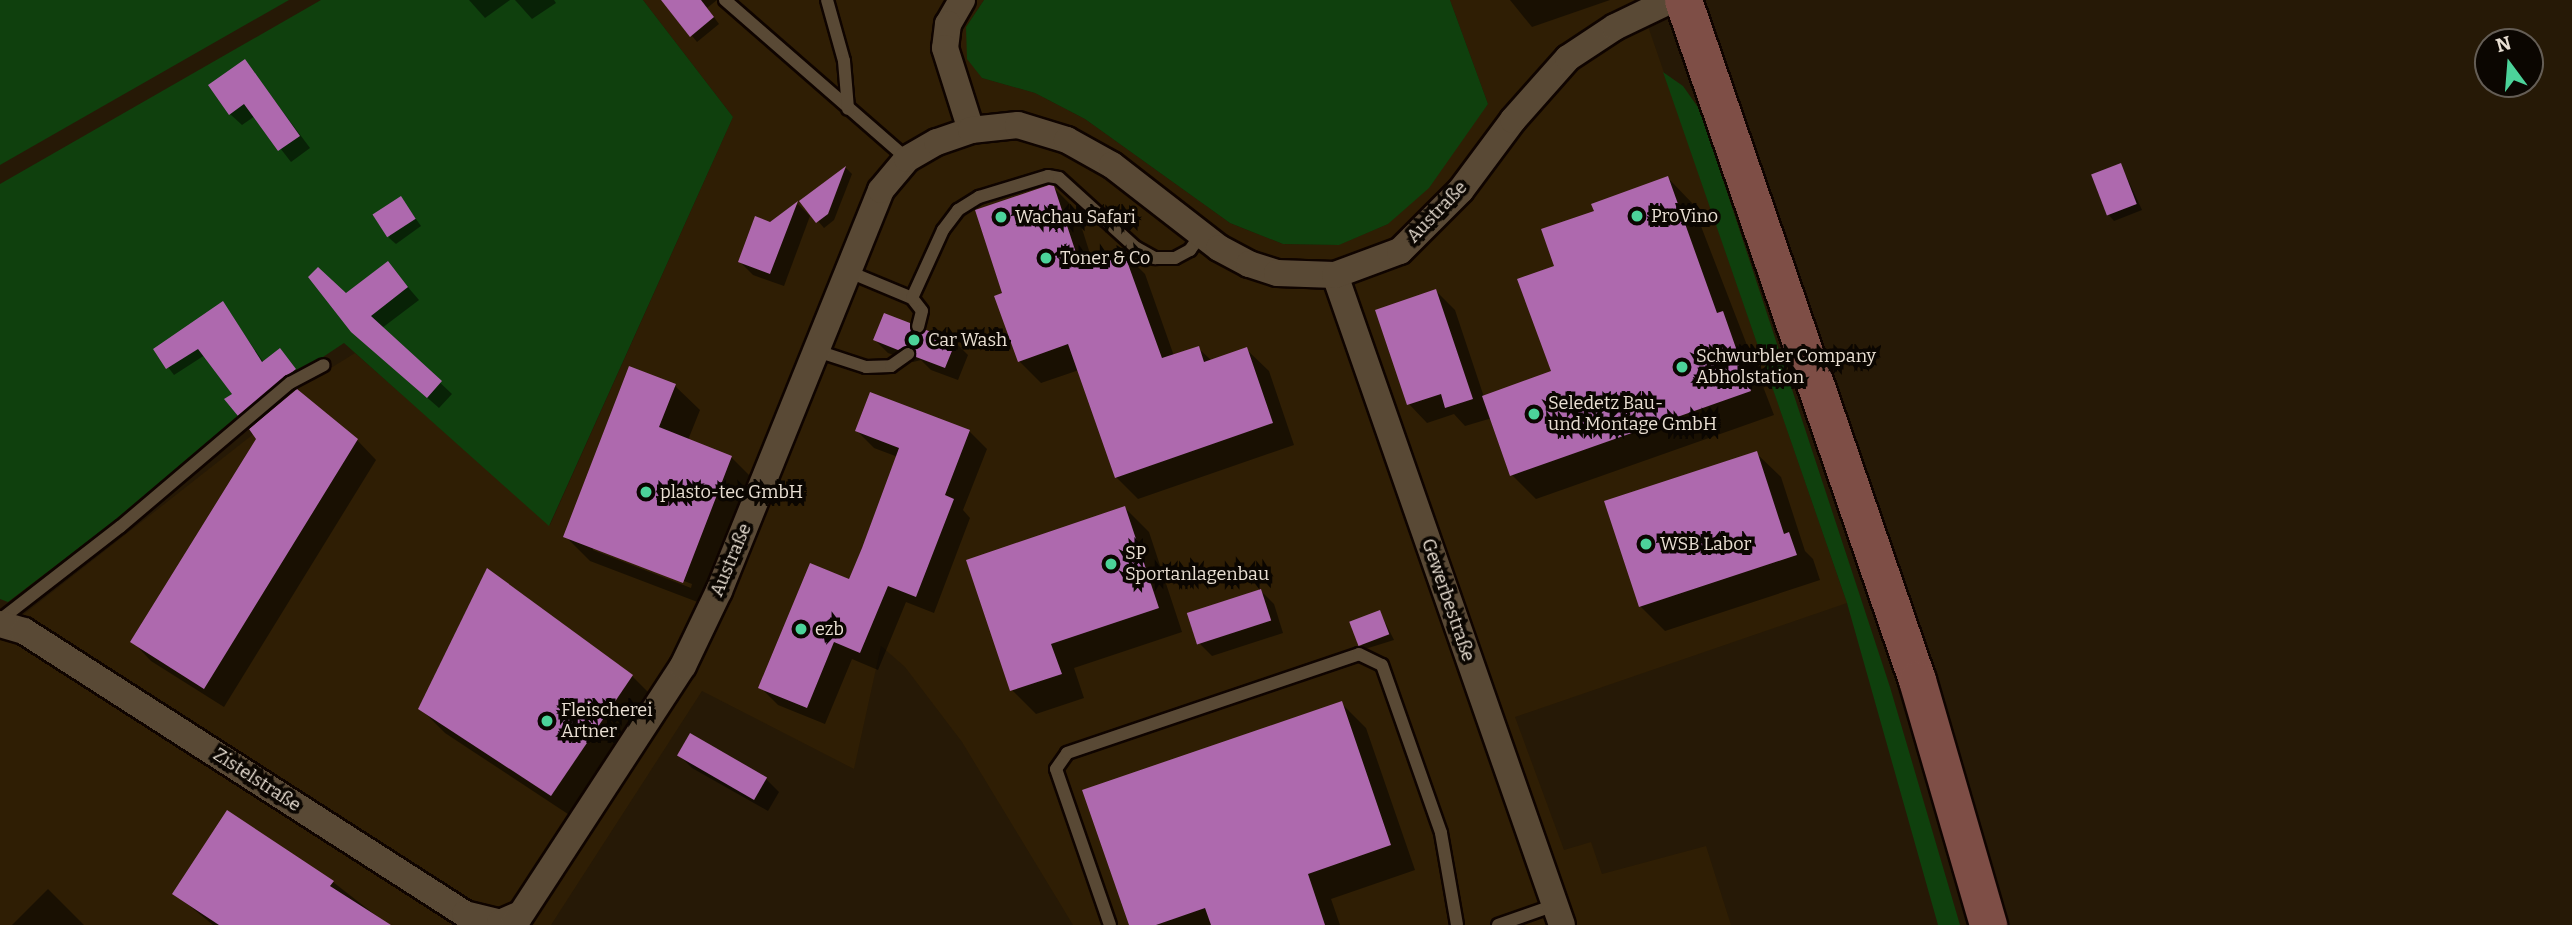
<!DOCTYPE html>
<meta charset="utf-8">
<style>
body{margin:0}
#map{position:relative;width:2572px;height:925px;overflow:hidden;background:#261906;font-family:Bitter,serif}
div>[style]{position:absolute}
.built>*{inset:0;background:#2f1e04}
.green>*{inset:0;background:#0f400d}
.shadow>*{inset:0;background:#0007}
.building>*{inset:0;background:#ae69ae;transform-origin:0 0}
.roads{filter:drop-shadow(2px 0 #0f0400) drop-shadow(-2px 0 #0f0400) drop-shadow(0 2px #0f0400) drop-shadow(0 -2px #0f0400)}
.lane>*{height:12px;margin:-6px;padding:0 6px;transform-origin:6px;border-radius:6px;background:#594935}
.street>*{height:26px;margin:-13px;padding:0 13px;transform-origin:13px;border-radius:13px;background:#594935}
.secondary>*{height:37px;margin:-18.5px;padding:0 18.5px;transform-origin:18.5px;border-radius:18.5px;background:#7e4e46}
.dots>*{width:19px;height:19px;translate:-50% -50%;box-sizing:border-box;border:4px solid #0b0601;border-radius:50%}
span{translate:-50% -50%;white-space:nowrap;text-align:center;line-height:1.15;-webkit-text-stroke:7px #0b0601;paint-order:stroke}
.street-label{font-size:18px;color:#e9dfd3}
.poi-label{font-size:18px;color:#e9dfd3}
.left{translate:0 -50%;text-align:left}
.north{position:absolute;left:2474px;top:28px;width:70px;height:70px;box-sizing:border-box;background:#0b0601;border:2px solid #645d55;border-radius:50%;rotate:344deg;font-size:19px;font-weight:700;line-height:28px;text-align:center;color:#e9dfd3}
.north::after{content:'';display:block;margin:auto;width:24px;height:32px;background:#4cd39a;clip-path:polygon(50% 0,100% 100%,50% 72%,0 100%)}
</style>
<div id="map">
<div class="built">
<i style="clip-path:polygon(643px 0,984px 0,966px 27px,982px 78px,1035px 93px,1085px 119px,1230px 223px,1283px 244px,1338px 245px,1388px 224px,1488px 104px,1450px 0,1639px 0,1847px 603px,1515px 717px,1564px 850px,1591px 842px,1602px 874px,1706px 846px,1731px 925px,1073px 925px,962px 742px,905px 667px,881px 646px,854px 769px,702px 691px,551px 925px,0 925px,0 633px,265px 425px,297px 389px,355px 353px,550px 525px,733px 117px)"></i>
</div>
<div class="green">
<i style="clip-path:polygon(0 0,289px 0,0 165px)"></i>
<i style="clip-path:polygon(321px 0,643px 0,733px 117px,549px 526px,344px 343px,251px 405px,116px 520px,8px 602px,0 599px,0 184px)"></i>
<i style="clip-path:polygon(984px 0,1450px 0,1488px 104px,1429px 188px,1388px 224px,1339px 245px,1283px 244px,1230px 223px,1085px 119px,1035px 93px,982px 78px,967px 59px,966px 27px)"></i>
<i style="clip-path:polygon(1663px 72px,1683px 86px,1700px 110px,1890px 687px,1960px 925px,1938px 925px,1847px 603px)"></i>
</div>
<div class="shadow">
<i style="clip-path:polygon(469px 0,510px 0,485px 18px)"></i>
<i style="clip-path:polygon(515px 0,554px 0,556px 3px,532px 19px)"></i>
<i style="clip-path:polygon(663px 0,717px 0,707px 8px,719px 24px,697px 42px)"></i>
<i style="clip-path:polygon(1510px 0,1610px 0,1532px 27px)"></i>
<i style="clip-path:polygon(245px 61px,310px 148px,291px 162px,255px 116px,242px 125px,230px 114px)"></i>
<i style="clip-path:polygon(2121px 165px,2142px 210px,2114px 221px,2108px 214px)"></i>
<i style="clip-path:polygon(846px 168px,852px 174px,834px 220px,824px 228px,801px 201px)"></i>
<i style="clip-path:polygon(1668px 178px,1692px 203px,1774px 415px,1536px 499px,1512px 475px,1492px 418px,1465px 426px,1454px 414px,1427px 423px,1409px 404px,1377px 311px,1436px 291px,1455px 310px,1484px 397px,1553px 372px,1556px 267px,1596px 212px)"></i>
<i style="clip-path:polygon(1054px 188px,1076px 210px,1093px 263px,1123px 252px,1145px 274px,1174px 356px,1198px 348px,1212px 361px,1247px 350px,1269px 371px,1294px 445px,1138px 499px,1116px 477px,1079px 370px,1041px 383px,1019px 361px,1004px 294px)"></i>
<i style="clip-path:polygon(401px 198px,421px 226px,396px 244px,389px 238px)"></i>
<i style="clip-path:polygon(798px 204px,810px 216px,784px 286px,753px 275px,740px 262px,771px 223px)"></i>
<i style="clip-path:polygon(388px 264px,419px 300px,382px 328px,452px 394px,439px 408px,365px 343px,346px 296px)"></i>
<i style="clip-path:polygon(223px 304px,264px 363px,286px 357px,301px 376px,245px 421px,234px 394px,205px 355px,174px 375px,155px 350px)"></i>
<i style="clip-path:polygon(909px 325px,919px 335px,955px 342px,968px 355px,958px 380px,931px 370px,921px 360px,913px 362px,888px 353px,875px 340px)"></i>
<i style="clip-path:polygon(evenodd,675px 386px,700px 410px,688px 440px,731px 457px,756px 482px,708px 606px,590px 561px,565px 536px,675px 386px,593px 546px,692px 584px,691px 588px,593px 550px,593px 546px)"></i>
<i style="clip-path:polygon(857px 431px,969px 431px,987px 449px,963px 510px,970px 518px,934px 613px,906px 602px,878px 670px,852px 659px,825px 724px,778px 705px,760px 687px,850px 582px,898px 457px,874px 448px)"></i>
<i style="clip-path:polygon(357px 440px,376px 460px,224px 707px,151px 661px,132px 641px)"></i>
<i style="clip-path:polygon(1756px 453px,1781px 477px,1805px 551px,1813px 559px,1820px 580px,1665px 631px,1640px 606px)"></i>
<i style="clip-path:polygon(1125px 508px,1149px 532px,1182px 632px,1074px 668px,1084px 698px,1036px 714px,1012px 690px)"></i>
<i style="clip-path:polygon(487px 571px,632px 676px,657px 701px,577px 820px,445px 733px,420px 708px)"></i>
<i style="clip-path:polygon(1261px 591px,1274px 604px,1283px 633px,1212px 656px,1199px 643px,1190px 614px)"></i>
<i style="clip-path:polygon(1380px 612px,1394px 640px,1365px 649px,1359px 643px)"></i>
<i style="clip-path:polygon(1341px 703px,1366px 728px,1415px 870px,1331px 899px,1340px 925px,1131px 925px)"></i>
<i style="clip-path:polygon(691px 735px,766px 779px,779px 792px,768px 811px,692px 768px,679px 755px)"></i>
<i style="clip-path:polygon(333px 882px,388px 925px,213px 925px,174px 893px)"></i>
<i style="clip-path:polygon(48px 889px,84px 925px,12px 925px)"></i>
</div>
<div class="building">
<i style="clip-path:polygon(661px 0,701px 0,714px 17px,690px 37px)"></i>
<i style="clip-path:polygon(245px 59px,300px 136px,278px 151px,244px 104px,229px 115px,208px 85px)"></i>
<i style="left:2121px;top:163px;width:44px;height:32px;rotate:69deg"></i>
<i style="clip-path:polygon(846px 166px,828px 214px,816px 223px,799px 201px)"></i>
<i style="clip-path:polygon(1668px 176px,1717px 313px,1723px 311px,1751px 391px,1510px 476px,1482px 396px,1551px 371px,1517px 279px,1554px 266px,1541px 229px,1594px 211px,1591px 204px)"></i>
<i style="clip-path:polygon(1049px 185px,1054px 186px,1080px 265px,1123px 250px,1162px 358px,1199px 346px,1204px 362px,1247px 347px,1273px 423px,1115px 478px,1068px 344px,1018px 362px,994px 296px,1002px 293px,975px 210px)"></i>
<i style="left:401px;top:196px;width:27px;height:34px;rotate:57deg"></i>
<i style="clip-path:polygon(798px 201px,770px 274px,738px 262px,755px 216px,770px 222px)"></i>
<i style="clip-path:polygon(388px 261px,408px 287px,371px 316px,442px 381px,427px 398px,351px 332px,308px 277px,318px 267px,346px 293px)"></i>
<i style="clip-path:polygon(1436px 289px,1473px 399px,1445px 408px,1441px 394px,1407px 405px,1375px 310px)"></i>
<i style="clip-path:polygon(223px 301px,262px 362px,280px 348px,296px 369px,238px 416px,224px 399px,232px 394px,198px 349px,166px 369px,153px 349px)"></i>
<i style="clip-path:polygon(884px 313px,910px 323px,915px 335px,926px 330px,956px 341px,945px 368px,916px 357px,911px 346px,898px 350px,873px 340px)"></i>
<i style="clip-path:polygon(629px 366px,676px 384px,659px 427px,732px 456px,683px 583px,563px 537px)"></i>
<i style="clip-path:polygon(297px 389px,358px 439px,204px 689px,130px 642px,256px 439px,249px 429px)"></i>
<i style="clip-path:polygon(870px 392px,970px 430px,945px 495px,954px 499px,916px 597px,888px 586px,860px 653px,834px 642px,807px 708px,758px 688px,810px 563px,849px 579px,862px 548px,899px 448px,855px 431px)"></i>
<i style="clip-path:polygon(1757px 451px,1784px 534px,1789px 532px,1797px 555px,1639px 607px,1604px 501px)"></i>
<i style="clip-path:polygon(1125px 506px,1159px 608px,1051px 644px,1062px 674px,1010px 691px,966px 560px)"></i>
<i style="clip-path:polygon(487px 568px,633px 675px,551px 796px,418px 709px)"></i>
<i style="left:1261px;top:589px;width:33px;height:78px;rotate:72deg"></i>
<i style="left:1380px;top:610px;width:26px;height:33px;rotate:69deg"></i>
<i style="clip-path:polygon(1342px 701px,1391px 845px,1308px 874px,1325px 925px,1211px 925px,1205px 908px,1156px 925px,1129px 925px,1082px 790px)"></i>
<i style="left:690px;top:733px;width:89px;height:26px;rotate:30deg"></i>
<i style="clip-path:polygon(227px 810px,334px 881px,330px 886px,391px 925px,219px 925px,172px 894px)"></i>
</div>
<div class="roads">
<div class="lane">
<i style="left:725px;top:0;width:242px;rotate:41.1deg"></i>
<i style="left:827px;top:0;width:63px;rotate:74.4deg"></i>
<i style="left:844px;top:61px;width:48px;rotate:85.2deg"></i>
<i style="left:847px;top:271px;width:70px;rotate:22.6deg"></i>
<i style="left:912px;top:298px;width:16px;rotate:52deg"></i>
<i style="left:922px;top:311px;width:16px;rotate:104deg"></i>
<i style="left:912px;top:298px;width:75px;rotate:-65.5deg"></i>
<i style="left:943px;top:230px;width:25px;rotate:-53deg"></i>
<i style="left:958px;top:210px;width:25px;rotate:-32deg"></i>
<i style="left:979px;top:197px;width:72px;rotate:-16.9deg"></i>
<i style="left:1048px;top:176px;width:11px;rotate:10deg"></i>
<i style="left:1059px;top:178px;width:103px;rotate:42.2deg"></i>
<i style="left:1135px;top:247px;width:23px;rotate:29deg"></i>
<i style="left:1155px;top:258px;width:20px"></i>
<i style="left:1175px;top:258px;width:17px;rotate:-28deg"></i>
<i style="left:1190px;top:250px;width:19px;rotate:-55deg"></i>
<i style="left:814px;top:350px;width:55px;rotate:18.1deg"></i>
<i style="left:866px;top:367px;width:25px;rotate:-2deg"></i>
<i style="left:891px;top:366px;width:21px;rotate:-35deg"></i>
<i style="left:0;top:620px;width:152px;rotate:-37.8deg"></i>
<i style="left:120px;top:527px;width:223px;rotate:-40.3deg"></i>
<i style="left:290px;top:383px;width:38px;rotate:-28deg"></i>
<i style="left:1110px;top:925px;width:165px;rotate:-109.1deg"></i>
<i style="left:1056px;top:769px;width:19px;rotate:-55deg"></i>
<i style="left:1067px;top:753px;width:308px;rotate:-18.7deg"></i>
<i style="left:1359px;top:654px;width:25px;rotate:26deg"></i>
<i style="left:1382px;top:665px;width:178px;rotate:70.6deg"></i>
<i style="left:1441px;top:833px;width:93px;rotate:80.1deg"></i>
<i style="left:1498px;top:925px;width:60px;rotate:-19.3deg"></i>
</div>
<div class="street">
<i style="left:962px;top:0;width:28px;rotate:120deg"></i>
<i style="left:948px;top:24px;width:24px;rotate:97deg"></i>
<i style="left:945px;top:48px;width:86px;rotate:72.4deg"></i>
<i style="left:1335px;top:275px;width:688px;rotate:70.75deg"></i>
<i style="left:0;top:624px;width:25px;rotate:16deg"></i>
<i style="left:24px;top:631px;width:524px;rotate:32.69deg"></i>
<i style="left:465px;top:914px;width:36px;rotate:14deg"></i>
<i style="left:500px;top:923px;width:17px;rotate:-24deg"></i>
<i style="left:514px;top:925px;width:309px;rotate:-56.9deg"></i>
<i style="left:683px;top:666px;width:83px;rotate:-64.4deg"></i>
<i style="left:719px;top:591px;width:432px;rotate:-68deg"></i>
<i style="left:881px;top:190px;width:40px;rotate:-50deg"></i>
<i style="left:907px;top:159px;width:34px;rotate:-30deg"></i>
<i style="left:937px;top:142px;width:36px;rotate:-19deg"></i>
<i style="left:971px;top:130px;width:47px;rotate:-6.1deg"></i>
<i style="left:1018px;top:125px;width:51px;rotate:17deg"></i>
<i style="left:1067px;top:140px;width:51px;rotate:29.1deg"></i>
<i style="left:1112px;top:165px;width:135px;rotate:37.8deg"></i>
<i style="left:1219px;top:248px;width:34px;rotate:28deg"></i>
<i style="left:1249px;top:264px;width:29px;rotate:18deg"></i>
<i style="left:1277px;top:273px;width:58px;rotate:2deg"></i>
<i style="left:1335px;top:275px;width:69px;rotate:-20.3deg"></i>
<i style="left:1400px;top:251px;width:86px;rotate:-45deg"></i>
<i style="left:1461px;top:190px;width:87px;rotate:-53.4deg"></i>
<i style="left:1513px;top:120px;width:83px;rotate:-48.4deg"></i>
<i style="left:1568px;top:58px;width:56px;rotate:-33.4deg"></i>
<i style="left:1615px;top:27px;width:62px;rotate:-25.7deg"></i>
</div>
<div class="secondary">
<i style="left:1683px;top:0;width:719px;rotate:71.01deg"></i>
<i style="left:1917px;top:680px;width:255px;rotate:73.8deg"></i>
</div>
</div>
<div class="dots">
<i style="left:1637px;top:216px;background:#4cd39a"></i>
<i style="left:1001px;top:217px;background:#4cd39a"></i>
<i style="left:1046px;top:258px;background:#4cd39a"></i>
<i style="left:914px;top:340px;background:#4cd39a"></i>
<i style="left:1682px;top:367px;background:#4cd39a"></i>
<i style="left:1534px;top:414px;background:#4cd39a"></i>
<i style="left:646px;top:492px;background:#4cd39a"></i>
<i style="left:1646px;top:544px;background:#4cd39a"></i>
<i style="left:1111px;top:564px;background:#4cd39a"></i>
<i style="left:801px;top:629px;background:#4cd39a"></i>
<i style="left:547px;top:721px;background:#4cd39a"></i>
</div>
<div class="street-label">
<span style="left:1437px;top:212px;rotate:-46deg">Austraße</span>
<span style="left:731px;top:560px;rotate:-67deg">Austraße</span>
<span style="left:1448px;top:600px;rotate:71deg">Gewerbestraße</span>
<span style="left:257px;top:780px;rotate:33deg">Zistelstraße</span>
</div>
<div class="poi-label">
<span class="left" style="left:1651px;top:216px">ProVino</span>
<span class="left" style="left:1015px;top:217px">Wachau Safari</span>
<span class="left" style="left:1060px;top:258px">Toner &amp; Co</span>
<span class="left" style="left:928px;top:340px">Car Wash</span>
<span class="left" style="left:1696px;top:367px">Schwurbler Company<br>Abholstation</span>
<span class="left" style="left:1548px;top:414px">Seledetz Bau-<br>und Montage GmbH</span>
<span class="left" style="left:660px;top:492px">plasto-tec GmbH</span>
<span class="left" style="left:1660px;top:544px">WSB Labor</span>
<span class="left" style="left:1125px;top:564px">SP<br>Sportanlagenbau</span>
<span class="left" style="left:815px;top:629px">ezb</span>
<span class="left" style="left:561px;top:721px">Fleischerei<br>Artner</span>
</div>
<div class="north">N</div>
</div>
